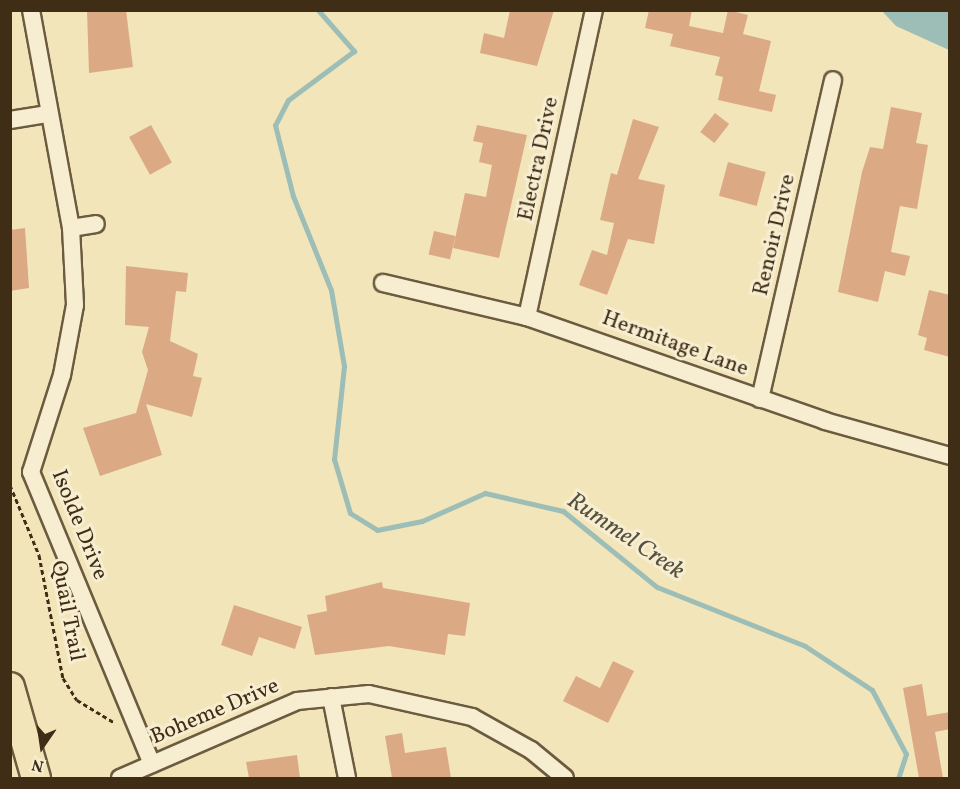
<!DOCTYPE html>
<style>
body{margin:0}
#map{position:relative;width:960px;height:789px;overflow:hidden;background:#f2e5b9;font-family:Vollkorn,serif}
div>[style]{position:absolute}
.water>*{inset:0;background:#9dbdb7}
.stream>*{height:5px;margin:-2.5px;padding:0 2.5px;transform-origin:2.5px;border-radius:2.5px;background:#9dbdb7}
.building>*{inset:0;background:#dca985;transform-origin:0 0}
.path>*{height:3px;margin-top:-1.5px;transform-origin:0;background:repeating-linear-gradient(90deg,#3f2d16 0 4.5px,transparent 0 7.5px)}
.roads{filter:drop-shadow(2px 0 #6c5b3f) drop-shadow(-2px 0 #6c5b3f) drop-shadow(0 2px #6c5b3f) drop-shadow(0 -2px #6c5b3f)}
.street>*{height:16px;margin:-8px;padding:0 8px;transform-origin:8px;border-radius:8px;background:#f7eed2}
.highway>*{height:28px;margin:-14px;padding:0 14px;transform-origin:14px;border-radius:14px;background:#f2e5b9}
span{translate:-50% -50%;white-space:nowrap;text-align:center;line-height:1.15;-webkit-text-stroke:6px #f7eed2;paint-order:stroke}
.street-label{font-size:22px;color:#3f2d16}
.water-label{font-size:24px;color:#56513e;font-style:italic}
.frame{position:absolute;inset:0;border:12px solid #3f2d16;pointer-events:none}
.north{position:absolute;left:12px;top:717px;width:60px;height:60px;-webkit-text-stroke:4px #f7eed2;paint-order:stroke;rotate:193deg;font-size:16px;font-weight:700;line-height:24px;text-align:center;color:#3f2d16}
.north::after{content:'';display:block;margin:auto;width:21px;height:27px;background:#3f2d16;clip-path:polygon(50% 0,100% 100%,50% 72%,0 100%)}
</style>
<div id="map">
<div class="water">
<i style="clip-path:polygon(882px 11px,949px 11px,949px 50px,896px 26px)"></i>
</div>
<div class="stream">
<i style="left:318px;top:10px;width:55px;rotate:48.7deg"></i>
<i style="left:354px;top:51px;width:82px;rotate:143.4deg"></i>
<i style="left:288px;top:100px;width:28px;rotate:117deg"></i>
<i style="left:275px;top:125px;width:73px;rotate:75.8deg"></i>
<i style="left:293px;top:196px;width:101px;rotate:68deg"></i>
<i style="left:331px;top:290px;width:77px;rotate:80.3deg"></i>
<i style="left:344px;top:366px;width:94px;rotate:96.1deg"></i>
<i style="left:334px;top:459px;width:56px;rotate:73.5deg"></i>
<i style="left:350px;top:513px;width:32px;rotate:32deg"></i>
<i style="left:377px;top:530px;width:46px;rotate:-11.3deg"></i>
<i style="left:422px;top:521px;width:69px;rotate:-24deg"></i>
<i style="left:485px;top:493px;width:80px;rotate:13deg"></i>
<i style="left:563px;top:511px;width:121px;rotate:39deg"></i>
<i style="left:657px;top:587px;width:159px;rotate:21.7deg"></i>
<i style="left:805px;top:646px;width:80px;rotate:33.3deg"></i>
<i style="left:872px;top:690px;width:72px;rotate:62deg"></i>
<i style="left:906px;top:754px;width:25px;rotate:108deg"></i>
</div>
<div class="building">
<i style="clip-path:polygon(87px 10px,126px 10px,133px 67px,89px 73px)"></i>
<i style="clip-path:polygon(510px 10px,554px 10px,537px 66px,480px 53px,484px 33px,504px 38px)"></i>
<i style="clip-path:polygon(649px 10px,692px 10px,689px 26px,723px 33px,728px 10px,748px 15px,743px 34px,771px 41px,759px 91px,776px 95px,772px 112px,718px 100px,723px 77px,715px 75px,720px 57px,670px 46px,673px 34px,645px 28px)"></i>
<i style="clip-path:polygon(891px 107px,922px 113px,916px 143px,928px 145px,917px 209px,900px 206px,891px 252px,910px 256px,905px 276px,885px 271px,878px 302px,838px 292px,862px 172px,870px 147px,883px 149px)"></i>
<i style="left:715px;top:113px;width:18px;height:24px;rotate:38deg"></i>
<i style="clip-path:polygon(633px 119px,659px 127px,638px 179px,665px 185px,654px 244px,628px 239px,607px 295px,579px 285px,592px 250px,607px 255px,614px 223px,600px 220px,611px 173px,617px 175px)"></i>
<i style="left:151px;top:125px;width:43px;height:25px;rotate:61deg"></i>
<i style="clip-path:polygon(477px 125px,527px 135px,499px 258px,453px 248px,465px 193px,486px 197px,492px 165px,479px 162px,483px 143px,473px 141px)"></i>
<i style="left:728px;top:162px;width:39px;height:35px;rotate:15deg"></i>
<i style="clip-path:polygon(25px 228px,29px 288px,10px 291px,10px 230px)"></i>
<i style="left:434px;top:231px;width:22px;height:24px;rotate:13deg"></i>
<i style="clip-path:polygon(126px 266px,188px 273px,186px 292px,176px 291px,170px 341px,198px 354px,193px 376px,202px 378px,192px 417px,146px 404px,162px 455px,100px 476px,83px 428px,136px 413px,148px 370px,142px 352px,149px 327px,125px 325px)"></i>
<i style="clip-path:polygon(929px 290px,950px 295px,950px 357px,924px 350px,927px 338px,918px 335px)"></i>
<i style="clip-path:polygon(382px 582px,383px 588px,470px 603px,465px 636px,448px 634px,445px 655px,389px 646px,315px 655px,307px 615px,327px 611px,325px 596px)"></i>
<i style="clip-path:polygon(234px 605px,302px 627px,295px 649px,259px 637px,252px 656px,221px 645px)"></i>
<i style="clip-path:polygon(613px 661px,634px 671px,608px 723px,563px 701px,576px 676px,600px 688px)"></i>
<i style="clip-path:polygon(922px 684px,927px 716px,950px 712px,950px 729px,935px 732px,943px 778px,919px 778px,903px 688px)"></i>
<i style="clip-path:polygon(402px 733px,405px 753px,446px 747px,451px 778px,392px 778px,385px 736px)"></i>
<i style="clip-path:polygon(297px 755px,300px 778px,249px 778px,246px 762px)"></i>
</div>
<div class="path">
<i style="left:10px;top:485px;width:76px;rotate:67.5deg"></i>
<i style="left:39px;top:555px;width:125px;rotate:79deg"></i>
<i style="left:63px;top:678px;width:26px;rotate:58deg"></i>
<i style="left:77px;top:700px;width:44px;rotate:31.2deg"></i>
</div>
<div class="roads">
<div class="street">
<i style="left:31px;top:10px;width:222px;rotate:79.6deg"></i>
<i style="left:71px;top:228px;width:77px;rotate:87deg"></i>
<i style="left:75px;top:305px;width:71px;rotate:100.5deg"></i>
<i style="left:62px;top:375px;width:102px;rotate:107.7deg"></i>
<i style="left:31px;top:472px;width:316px;rotate:67.5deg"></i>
<i style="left:10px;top:120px;width:37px;rotate:-9deg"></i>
<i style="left:71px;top:228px;width:25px;rotate:-9deg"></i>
<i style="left:383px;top:283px;width:148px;rotate:13.3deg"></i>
<i style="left:527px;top:317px;width:316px;rotate:19.2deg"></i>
<i style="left:825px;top:421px;width:130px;rotate:15.6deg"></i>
<i style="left:527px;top:317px;width:314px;rotate:-77.7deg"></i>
<i style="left:760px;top:399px;width:327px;rotate:-77.1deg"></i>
<i style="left:331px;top:697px;width:83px;rotate:78.8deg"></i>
<i style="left:120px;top:778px;width:193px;rotate:-23.5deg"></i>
<i style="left:297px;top:701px;width:72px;rotate:-5.6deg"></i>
<i style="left:369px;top:694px;width:106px;rotate:12.6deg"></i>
<i style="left:472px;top:717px;width:68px;rotate:29.2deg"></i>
<i style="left:531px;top:750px;width:44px;rotate:39.5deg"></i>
</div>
<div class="highway">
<i style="left:10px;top:687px;width:95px;rotate:74.1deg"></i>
</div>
</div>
<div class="street-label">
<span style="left:539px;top:159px;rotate:-78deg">Electra Drive</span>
<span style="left:775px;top:235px;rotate:-77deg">Renoir Drive</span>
<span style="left:675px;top:344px;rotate:20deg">Hermitage Lane</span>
<span style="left:79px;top:525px;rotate:68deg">Isolde Drive</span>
<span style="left:67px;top:611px;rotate:79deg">Quail Trail</span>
<span style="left:215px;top:712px;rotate:-23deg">Boheme Drive</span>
</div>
<div class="water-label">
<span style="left:625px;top:537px;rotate:34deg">Rummel Creek</span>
</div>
<div class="frame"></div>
<div class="north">N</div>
</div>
